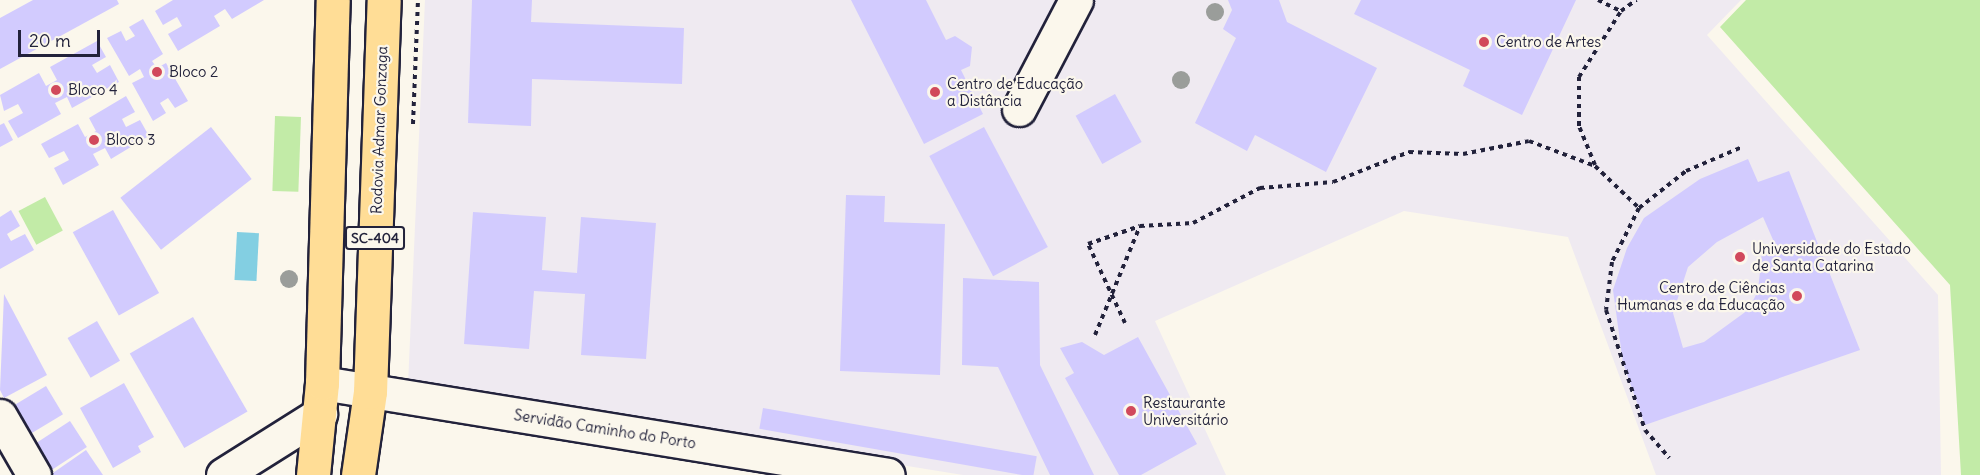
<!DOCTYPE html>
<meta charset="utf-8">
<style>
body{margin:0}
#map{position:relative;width:1980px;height:475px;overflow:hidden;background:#fbf7ec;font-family:Delius,sans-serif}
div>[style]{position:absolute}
.built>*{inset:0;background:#efeaf1}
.green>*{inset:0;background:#c2eba7;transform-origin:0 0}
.water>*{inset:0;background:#83cfe2;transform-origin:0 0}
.building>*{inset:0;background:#d2cbfe;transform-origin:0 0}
.path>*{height:4px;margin-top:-2px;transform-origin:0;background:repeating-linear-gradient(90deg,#22223b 0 4.5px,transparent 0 9px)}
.roads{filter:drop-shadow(2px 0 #22223b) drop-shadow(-2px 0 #22223b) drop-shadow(0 2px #22223b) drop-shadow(0 -2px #22223b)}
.minor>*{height:33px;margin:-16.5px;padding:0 16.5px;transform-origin:16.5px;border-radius:16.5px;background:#fbf7ec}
.major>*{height:33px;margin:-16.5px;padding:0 16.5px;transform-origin:16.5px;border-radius:16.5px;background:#ffdd96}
.trees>*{width:18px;height:18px;margin:-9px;border-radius:50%;background:#9a9d9a}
.dots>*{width:16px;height:16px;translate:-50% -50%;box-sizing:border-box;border:3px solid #fbf7ec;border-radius:50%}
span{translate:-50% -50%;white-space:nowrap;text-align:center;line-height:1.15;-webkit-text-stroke:4.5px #fbf7ec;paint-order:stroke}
.shield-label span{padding:2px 4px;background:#fbf7ec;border:2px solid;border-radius:4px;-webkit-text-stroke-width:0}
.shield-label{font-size:14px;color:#22223b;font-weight:700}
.poi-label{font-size:15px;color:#22223b}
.left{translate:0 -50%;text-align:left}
.right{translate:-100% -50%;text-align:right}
.street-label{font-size:15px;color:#22223b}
.scale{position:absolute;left:18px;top:30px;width:82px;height:27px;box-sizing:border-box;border:3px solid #22223b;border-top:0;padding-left:8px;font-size:18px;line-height:21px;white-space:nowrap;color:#22223b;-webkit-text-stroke:4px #fbf7ec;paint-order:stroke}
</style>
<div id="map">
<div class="built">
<i style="clip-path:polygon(425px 0,1741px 0,1707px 35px,1938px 295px,1941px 475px,1656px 475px,1568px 237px,1404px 211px,1155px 321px,1226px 475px,963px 475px,408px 385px)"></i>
</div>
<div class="green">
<i style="clip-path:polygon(1746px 0,1980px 0,1980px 475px,1961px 475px,1950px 285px,1720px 27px)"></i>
<i style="left:275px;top:116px;width:26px;height:75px;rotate:2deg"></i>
<i style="left:45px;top:197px;width:38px;height:30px;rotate:62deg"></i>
</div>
<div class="water">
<i style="left:237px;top:232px;width:22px;height:48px;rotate:3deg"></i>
</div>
<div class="building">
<i style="clip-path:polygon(33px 0,117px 0,119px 4px,0 69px,0 18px)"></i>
<i style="clip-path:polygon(173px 0,264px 0,232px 19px,225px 9px,214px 16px,220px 26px,178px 51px,168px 34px,182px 26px,177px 17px,163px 25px,155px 11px)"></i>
<i style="clip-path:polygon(472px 0,532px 0,531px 22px,684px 28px,682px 84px,532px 79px,531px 126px,468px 123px)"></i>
<i style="clip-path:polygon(851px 0,926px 0,946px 40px,955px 36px,972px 47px,970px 66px,961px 70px,983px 114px,924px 144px)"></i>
<i style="clip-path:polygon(1228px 0,1279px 0,1287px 22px,1377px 68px,1326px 172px,1255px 135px,1247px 151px,1195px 123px,1236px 38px,1223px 29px,1232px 10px)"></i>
<i style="clip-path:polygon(1361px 0,1576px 0,1522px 115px,1463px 86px,1470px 70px,1354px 14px)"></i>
<i style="clip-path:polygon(143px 19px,163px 54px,152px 61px,157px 68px,166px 63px,188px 101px,175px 108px,168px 98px,160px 103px,166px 113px,153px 121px,132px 83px,144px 77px,140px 69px,129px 76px,107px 38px,121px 31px,126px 41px,135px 36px,129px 27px)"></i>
<i style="clip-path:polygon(97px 41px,106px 57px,92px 65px,97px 73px,110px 65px,119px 82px,72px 108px,67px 97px,55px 103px,61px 114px,18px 138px,8px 121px,23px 113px,18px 104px,4px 111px,0 95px,39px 73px,46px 86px,57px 80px,50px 67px)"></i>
<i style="left:1115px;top:94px;width:55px;height:45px;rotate:61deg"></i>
<i style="clip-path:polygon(126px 96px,135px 112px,122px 119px,126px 127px,140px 120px,149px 136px,111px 159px,105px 148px,93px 154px,99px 165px,63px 185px,54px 168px,69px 160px,64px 151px,49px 158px,41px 144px,78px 124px,85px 137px,96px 131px,89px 118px)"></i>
<i style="clip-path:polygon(4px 123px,13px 140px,0 147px,0 125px)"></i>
<i style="left:211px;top:127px;width:66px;height:115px;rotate:52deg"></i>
<i style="left:984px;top:127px;width:136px;height:62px;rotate:62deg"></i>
<i style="clip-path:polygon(evenodd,1748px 159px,1758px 182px,1789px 171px,1860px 350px,1645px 425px,1623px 363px,1613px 290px,1627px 248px,1644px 218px,1700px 179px,1748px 159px,1763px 217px,1774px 242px,1762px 251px,1758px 291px,1748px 310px,1704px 342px,1683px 348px,1673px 313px,1688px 267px,1717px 242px,1763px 217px)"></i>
<i style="clip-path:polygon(846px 195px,885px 196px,884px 222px,945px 224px,940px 375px,840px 371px)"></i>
<i style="clip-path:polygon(11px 210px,20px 226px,7px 234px,11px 241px,25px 234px,34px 250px,0 269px,0 217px)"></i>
<i style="left:113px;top:210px;width:95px;height:46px;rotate:61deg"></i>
<i style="clip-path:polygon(473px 212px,546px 217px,542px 270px,577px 273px,581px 217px,656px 223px,646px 359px,581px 355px,585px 294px,534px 291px,529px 349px,464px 344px)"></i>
<i style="clip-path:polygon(963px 278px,1039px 282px,1040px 365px,1094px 475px,1050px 475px,998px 367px,962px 365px)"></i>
<i style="clip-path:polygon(4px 294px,47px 375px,4px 398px,0 390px)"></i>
<i style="left:193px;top:317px;width:109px;height:73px;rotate:60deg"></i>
<i style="left:97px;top:321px;width:46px;height:34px;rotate:60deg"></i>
<i style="clip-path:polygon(1138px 337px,1197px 444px,1141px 475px,1119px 475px,1065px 378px,1074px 373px,1060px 348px,1082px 342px,1104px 355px)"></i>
<i style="clip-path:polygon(124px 383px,154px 437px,138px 446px,141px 452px,113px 468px,80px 408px)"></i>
<i style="left:46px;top:386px;width:33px;height:43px;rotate:59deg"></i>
<i style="left:763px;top:408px;width:278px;height:21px;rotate:10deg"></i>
<i style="left:70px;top:421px;width:31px;height:48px;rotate:57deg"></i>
<i style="clip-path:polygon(86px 450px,103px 475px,50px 475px)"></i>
</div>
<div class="path">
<i style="left:1598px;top:0;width:25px;rotate:26deg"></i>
<i style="left:413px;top:124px;width:124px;rotate:-87.7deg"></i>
<i style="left:1595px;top:165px;width:42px;rotate:-112.3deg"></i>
<i style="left:1579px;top:126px;width:49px;rotate:-90deg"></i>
<i style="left:1579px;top:77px;width:78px;rotate:-57.5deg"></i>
<i style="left:1621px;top:11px;width:19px;rotate:-36deg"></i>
<i style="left:1639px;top:208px;width:60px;rotate:-38.2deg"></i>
<i style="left:1686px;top:171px;width:61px;rotate:-23.2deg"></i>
<i style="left:1125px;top:323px;width:87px;rotate:-115.1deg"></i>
<i style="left:1088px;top:244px;width:55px;rotate:-19.1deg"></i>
<i style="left:1140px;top:226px;width:53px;rotate:-3.2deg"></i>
<i style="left:1193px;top:223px;width:76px;rotate:-27.6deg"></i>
<i style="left:1260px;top:188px;width:73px;rotate:-4.7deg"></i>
<i style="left:1333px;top:182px;width:82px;rotate:-21.5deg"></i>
<i style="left:1409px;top:152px;width:54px;rotate:2.1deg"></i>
<i style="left:1463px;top:154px;width:67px;rotate:-11.1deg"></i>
<i style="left:1529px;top:141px;width:71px;rotate:20.7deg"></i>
<i style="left:1595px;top:166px;width:61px;rotate:43.7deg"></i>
<i style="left:1639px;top:208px;width:60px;rotate:116.6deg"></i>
<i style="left:1612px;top:262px;width:48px;rotate:97.1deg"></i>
<i style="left:1606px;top:310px;width:126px;rotate:72deg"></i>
<i style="left:1645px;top:430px;width:37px;rotate:49deg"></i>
<i style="left:1095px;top:335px;width:118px;rotate:-67.6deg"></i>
</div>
<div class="roads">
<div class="minor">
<i style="left:1019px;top:109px;width:123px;rotate:-62.4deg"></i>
<i style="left:322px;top:383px;width:573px;rotate:9.23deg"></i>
<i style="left:0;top:416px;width:68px;rotate:60deg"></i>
<i style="left:223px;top:475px;width:115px;rotate:-32.2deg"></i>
</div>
<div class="major">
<i style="left:313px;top:475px;width:92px;rotate:-84.4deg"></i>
<i style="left:322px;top:383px;width:383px;rotate:-88.4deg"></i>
<i style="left:358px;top:475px;width:84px;rotate:-81.8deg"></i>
<i style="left:370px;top:392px;width:392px;rotate:-88deg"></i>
</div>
</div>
<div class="trees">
<i style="left:1215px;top:12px"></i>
<i style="left:1181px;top:80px"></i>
<i style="left:289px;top:279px"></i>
</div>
<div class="dots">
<i style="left:1484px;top:42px;background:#d1495b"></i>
<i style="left:157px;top:72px;background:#d1495b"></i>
<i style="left:56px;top:90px;background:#d1495b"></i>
<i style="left:935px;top:92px;background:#d1495b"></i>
<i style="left:94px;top:140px;background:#d1495b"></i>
<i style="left:1740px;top:257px;background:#d1495b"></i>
<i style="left:1797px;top:296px;background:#d1495b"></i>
<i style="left:1131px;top:411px;background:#d1495b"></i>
</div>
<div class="shield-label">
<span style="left:375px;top:238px">SC-404</span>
</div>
<div class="poi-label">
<span class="left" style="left:1496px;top:42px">Centro de Artes</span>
<span class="left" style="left:169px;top:72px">Bloco 2</span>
<span class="left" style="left:947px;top:92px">Centro de Educação<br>a Distância</span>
<span class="left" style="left:68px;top:90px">Bloco 4</span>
<span class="left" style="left:106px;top:140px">Bloco 3</span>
<span class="left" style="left:1752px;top:257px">Universidade do Estado<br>de Santa Catarina</span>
<span class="right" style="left:1785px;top:296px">Centro de Ciências<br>Humanas e da Educação</span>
<span class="left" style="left:1143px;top:411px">Restaurante<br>Universitário</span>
</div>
<div class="street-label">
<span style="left:379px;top:130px;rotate:-88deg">Rodovia Admar Gonzaga</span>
<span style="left:605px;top:429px;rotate:9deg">Servidão Caminho do Porto</span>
</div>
<div class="scale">20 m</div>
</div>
